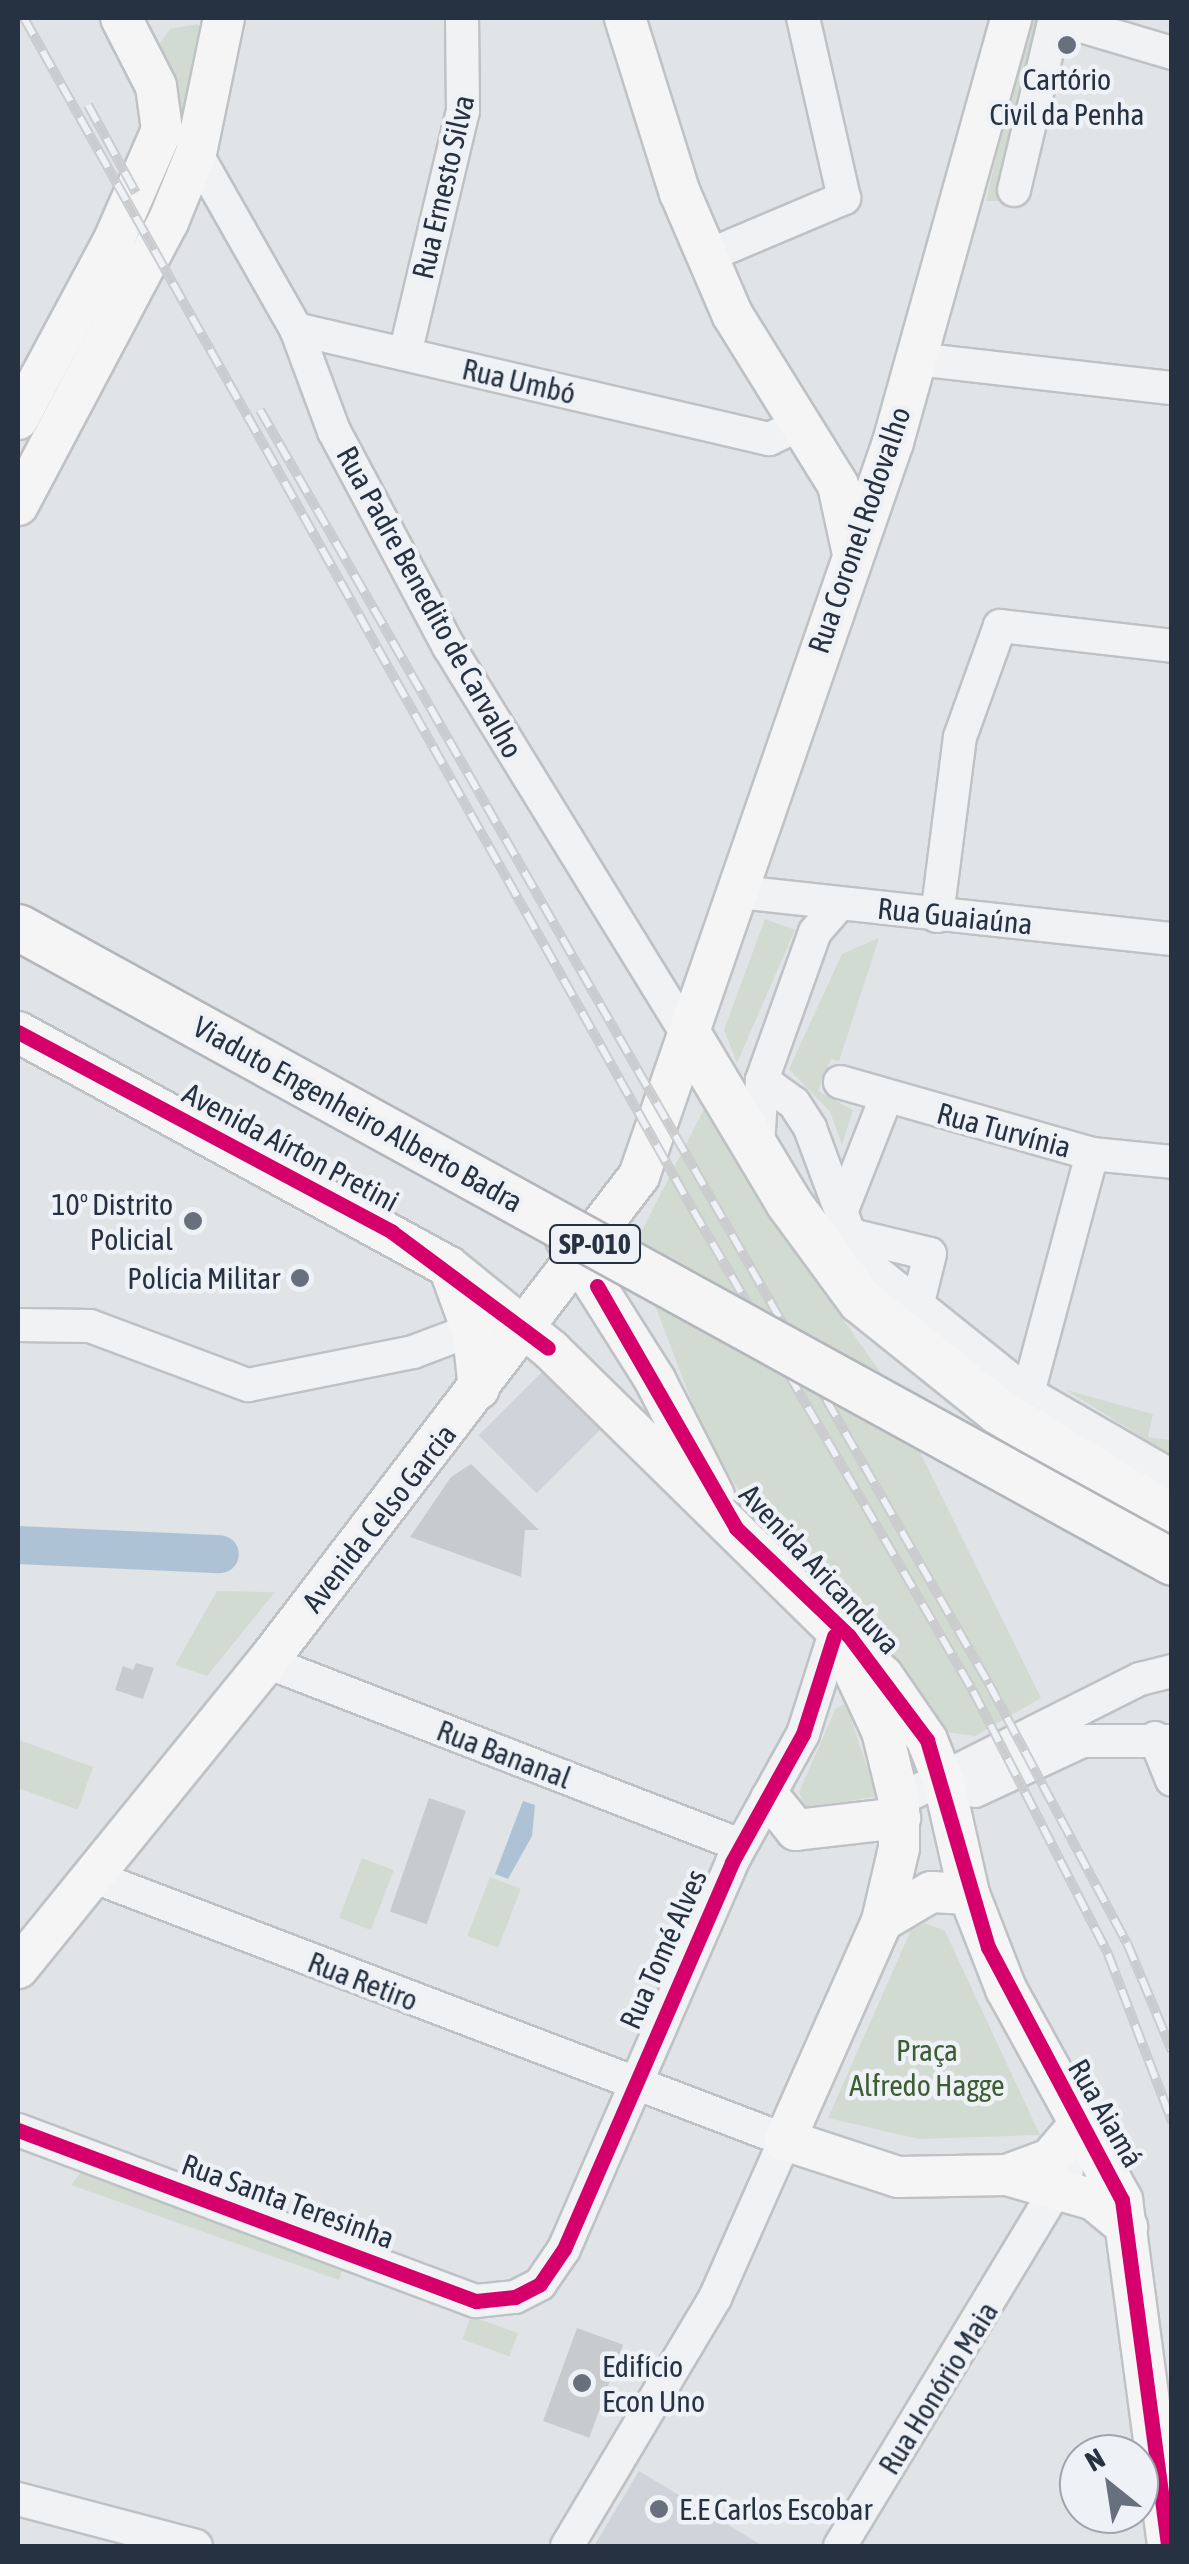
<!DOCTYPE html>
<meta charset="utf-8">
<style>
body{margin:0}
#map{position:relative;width:1189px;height:2564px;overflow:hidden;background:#e1e4e7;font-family:"Asap Condensed",sans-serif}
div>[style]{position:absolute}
.built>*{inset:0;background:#cfd4da;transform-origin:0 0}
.green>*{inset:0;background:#d2dbd1;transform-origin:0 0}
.water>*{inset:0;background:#adc2d4}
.river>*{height:38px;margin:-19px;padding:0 19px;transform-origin:19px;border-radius:19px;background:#adc2d4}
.building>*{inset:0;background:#c7cbce;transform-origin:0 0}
.roads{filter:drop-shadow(2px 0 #bfc2c5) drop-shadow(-2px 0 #bfc2c5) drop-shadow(0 2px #bfc2c5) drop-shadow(0 -2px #bfc2c5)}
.minor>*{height:32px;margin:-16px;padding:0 16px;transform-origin:16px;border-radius:16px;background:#f1f2f3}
.major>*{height:40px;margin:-20px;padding:0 20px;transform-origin:20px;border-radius:20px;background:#f5f5f6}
.highway>*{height:45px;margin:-22.5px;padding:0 22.5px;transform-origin:22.5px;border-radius:22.5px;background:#f5f5f6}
.rail>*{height:10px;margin-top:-5px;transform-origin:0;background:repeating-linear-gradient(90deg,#eef2f7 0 19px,#caccce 0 38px);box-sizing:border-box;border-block:2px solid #caccce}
.bridges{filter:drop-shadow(2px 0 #b3b7bc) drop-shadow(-2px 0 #b3b7bc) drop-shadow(0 2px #b3b7bc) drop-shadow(0 -2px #b3b7bc)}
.highway-bridge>*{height:45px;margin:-22.5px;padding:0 22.5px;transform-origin:22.5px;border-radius:22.5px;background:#f5f5f6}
.cycleway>*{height:15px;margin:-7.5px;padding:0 7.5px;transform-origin:7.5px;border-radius:7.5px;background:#d6006c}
.dots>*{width:28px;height:28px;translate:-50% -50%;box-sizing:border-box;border:5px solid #eef2f7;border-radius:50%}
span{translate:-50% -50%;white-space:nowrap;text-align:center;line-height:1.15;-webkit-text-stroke:9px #eef2f7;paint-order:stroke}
.shield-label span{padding:2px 8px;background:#eef2f7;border:2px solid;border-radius:8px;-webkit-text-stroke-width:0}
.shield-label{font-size:28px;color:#263242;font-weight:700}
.poi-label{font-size:30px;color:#263242}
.right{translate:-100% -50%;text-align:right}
.left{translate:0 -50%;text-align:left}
.street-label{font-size:30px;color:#263242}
.park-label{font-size:30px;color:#3d5e33}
.frame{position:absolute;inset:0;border:20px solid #263242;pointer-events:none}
.north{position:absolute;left:1059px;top:2434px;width:100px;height:100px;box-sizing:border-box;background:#eef2f7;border:2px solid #9ea5af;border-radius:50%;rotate:330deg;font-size:28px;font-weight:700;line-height:40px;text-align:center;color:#263242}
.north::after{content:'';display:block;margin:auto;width:35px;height:45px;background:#67707c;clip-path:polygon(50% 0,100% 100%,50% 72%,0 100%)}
</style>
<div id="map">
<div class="built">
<i style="left:543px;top:1371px;width:82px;height:91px;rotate:45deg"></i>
<i style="clip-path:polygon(639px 2471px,763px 2546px,594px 2546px)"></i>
</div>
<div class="green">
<i style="clip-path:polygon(1028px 18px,1043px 18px,1024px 78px,1007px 201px,986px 201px)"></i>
<i style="clip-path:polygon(197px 24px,207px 34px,178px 151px,160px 43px,170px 29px)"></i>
<i style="clip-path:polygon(765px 919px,795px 930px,737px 1063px,724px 1030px)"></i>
<i style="clip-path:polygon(879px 938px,839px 1061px,831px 1059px,818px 1091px,853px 1110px,842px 1145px,830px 1112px,789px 1069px,842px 954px)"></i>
<i style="clip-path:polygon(706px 1105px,770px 1217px,881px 1373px,1041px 1698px,975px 1736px,946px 1732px,749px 1507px,705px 1436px,633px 1248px)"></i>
<i style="clip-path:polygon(1066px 1390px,1153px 1414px,1148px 1437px,1171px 1440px,1171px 1455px)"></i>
<i style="clip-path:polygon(217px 1591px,275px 1592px,207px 1676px,175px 1665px)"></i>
<i style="clip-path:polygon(846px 1704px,877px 1796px,805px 1809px,799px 1792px,836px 1708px)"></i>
<i style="clip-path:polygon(19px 1740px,93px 1767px,78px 1810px,18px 1788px)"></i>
<i style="left:362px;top:1858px;width:34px;height:64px;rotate:21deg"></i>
<i style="left:490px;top:1877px;width:33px;height:63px;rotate:21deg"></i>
<i style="clip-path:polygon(925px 1923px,945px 1931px,1040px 2135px,919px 2139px,828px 2118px,911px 1930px)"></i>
<i style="clip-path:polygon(81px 2172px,342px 2270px,339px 2280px,71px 2185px)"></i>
<i style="left:471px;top:2316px;width:50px;height:25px;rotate:20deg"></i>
</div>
<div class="water">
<i style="clip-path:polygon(523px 1801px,535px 1805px,532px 1836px,508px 1879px,495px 1874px)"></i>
</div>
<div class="river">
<i style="left:18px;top:1545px;width:202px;rotate:2.6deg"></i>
</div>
<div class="building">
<i style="clip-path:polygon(471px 1464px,539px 1530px,525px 1530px,521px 1577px,410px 1537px,451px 1477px)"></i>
<i style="clip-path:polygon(136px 1663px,154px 1668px,143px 1699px,115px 1690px,123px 1666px,133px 1670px)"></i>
<i style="left:429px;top:1798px;width:39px;height:120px;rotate:19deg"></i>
<i style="left:577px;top:2328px;width:49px;height:99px;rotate:20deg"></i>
</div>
<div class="roads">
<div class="minor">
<i style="left:1054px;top:18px;width:123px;rotate:16.5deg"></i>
<i style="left:196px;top:153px;width:202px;rotate:60.4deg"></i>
<i style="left:296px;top:329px;width:109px;rotate:69.6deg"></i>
<i style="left:334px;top:431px;width:245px;rotate:62deg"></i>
<i style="left:449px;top:647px;width:459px;rotate:58.4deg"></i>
<i style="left:1014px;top:190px;width:177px;rotate:-76.6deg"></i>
<i style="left:707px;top:256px;width:149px;rotate:-22.9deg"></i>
<i style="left:844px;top:198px;width:185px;rotate:-102.8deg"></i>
<i style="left:296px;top:329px;width:486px;rotate:13.1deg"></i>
<i style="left:769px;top:439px;width:38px;rotate:-25deg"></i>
<i style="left:405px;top:354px;width:250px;rotate:-76.6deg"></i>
<i style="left:463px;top:111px;width:93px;rotate:-90.6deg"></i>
<i style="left:916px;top:359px;width:258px;rotate:6.5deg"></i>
<i style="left:739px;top:892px;width:436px;rotate:6.2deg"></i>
<i style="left:937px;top:916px;width:180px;rotate:-82.7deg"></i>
<i style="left:960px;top:737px;width:118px;rotate:-70.2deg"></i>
<i style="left:1000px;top:626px;width:173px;rotate:6.6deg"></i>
<i style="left:762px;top:1080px;width:39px;rotate:36deg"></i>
<i style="left:794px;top:1103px;width:30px;rotate:57deg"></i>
<i style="left:810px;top:1128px;width:138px;rotate:69.6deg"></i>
<i style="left:858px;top:1257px;width:218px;rotate:38.7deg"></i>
<i style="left:1028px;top:1393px;width:166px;rotate:30deg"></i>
<i style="left:840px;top:1082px;width:262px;rotate:15.9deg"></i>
<i style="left:1092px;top:1154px;width:80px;rotate:5.7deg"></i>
<i style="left:758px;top:1147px;width:67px;rotate:-86.6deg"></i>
<i style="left:762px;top:1080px;width:157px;rotate:-70.3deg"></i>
<i style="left:815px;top:932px;width:37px;rotate:-49deg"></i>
<i style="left:842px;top:1210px;width:120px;rotate:-68.6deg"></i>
<i style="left:847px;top:1234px;width:85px;rotate:13.5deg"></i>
<i style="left:930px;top:1254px;width:58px;rotate:104deg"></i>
<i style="left:18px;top:1325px;width:72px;rotate:0.8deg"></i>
<i style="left:90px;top:1326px;width:169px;rotate:20.5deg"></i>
<i style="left:248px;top:1385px;width:168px;rotate:-11.3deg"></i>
<i style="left:413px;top:1352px;width:88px;rotate:-20.7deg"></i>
<i style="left:1028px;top:1393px;width:247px;rotate:-75deg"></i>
<i style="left:267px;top:1662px;width:507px;rotate:21.15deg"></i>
<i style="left:1155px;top:1738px;width:45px;rotate:68deg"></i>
<i style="left:975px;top:1791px;width:118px;rotate:-25deg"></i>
<i style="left:1082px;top:1741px;width:90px"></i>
<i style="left:899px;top:1800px;width:270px;rotate:-26.7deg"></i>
<i style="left:1140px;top:1679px;width:33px;rotate:-14deg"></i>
<i style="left:92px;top:1876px;width:742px;rotate:20.85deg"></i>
<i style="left:785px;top:2140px;width:173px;rotate:113.9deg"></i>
<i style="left:715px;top:2298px;width:289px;rotate:120.8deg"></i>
<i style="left:18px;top:2130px;width:489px;rotate:20.5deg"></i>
<i style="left:476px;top:2301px;width:39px;rotate:-6deg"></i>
<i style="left:515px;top:2297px;width:28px;rotate:-27deg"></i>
<i style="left:540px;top:2284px;width:42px;rotate:-55.6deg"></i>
<i style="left:564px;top:2249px;width:422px;rotate:-66.5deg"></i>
<i style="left:732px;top:1862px;width:146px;rotate:-61deg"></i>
<i style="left:803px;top:1734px;width:103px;rotate:-72.4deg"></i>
<i style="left:18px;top:2499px;width:184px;rotate:14.8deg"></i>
<i style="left:840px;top:2546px;width:438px;rotate:-58.8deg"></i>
</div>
<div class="major">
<i style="left:625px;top:18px;width:183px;rotate:72.6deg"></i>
<i style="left:680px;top:193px;width:132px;rotate:66.7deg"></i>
<i style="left:732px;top:314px;width:201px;rotate:58.2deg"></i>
<i style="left:838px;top:485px;width:71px;rotate:77.7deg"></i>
<i style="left:18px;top:419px;width:201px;rotate:-61.8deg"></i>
<i style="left:113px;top:242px;width:122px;rotate:-66.4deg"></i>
<i style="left:162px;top:130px;width:44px;rotate:-97.8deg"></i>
<i style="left:156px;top:86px;width:76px;rotate:-117.2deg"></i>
<i style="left:18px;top:505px;width:320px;rotate:-62.1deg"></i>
<i style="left:168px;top:222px;width:74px;rotate:-67.9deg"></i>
<i style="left:196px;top:153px;width:138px;rotate:-78.3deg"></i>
<i style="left:18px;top:1032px;width:491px;rotate:28.6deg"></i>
<i style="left:449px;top:1267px;width:132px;rotate:39.1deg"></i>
<i style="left:551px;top:1350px;width:465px;rotate:44.5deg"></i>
<i style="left:883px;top:1676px;width:78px;rotate:55.5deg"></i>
<i style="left:927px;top:1740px;width:46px;rotate:68.4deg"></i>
<i style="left:944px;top:1783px;width:114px;rotate:77.3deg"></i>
<i style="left:969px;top:1894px;width:102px;rotate:68.7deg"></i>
<i style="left:1006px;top:1989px;width:241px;rotate:61.2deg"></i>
<i style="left:1122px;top:2200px;width:349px;rotate:82.4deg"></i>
<i style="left:566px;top:1239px;width:167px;rotate:57.7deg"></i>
<i style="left:655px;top:1380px;width:130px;rotate:63deg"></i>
<i style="left:449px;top:1267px;width:70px;rotate:70deg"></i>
<i style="left:473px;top:1333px;width:56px;rotate:83.9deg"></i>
<i style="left:849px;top:1660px;width:78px;rotate:65.1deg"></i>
<i style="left:882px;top:1731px;width:71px;rotate:76.2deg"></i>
<i style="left:899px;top:1800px;width:48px;rotate:90deg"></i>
<i style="left:899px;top:1848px;width:75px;rotate:103.1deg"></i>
<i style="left:882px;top:1921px;width:240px;rotate:113.9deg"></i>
<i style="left:785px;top:2140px;width:119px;rotate:18.1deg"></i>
<i style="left:898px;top:2177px;width:109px;rotate:-1.1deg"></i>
<i style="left:1007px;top:2175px;width:91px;rotate:16deg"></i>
<i style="left:1094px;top:2200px;width:43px;rotate:39.3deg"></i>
<i style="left:771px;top:1799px;width:40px;rotate:51deg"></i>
<i style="left:796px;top:1830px;width:105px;rotate:-6.6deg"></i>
<i style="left:882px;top:1921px;width:57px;rotate:-30.6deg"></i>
<i style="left:931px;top:1892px;width:38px;rotate:3deg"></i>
<i style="left:18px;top:1968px;width:395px;rotate:-50.9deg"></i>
<i style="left:267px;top:1662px;width:612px;rotate:-52.57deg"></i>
<i style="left:639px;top:1176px;width:777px;rotate:-70.91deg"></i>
<i style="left:893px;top:442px;width:440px;rotate:-74.4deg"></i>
<i style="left:1007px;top:2175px;width:46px;rotate:-20.4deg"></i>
<i style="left:1050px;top:2159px;width:46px;rotate:-49.4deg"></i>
</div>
<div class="highway">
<i style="left:690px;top:1038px;width:191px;rotate:59.1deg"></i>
<i style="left:788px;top:1202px;width:122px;rotate:53.7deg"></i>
<i style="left:860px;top:1300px;width:177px;rotate:38.8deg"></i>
<i style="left:998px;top:1411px;width:204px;rotate:31.6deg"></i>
</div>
</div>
<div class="rail">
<i style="left:24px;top:18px;width:1367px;rotate:60.7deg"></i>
<i style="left:693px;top:1210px;width:557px;rotate:59.8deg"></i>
<i style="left:973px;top:1691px;width:296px;rotate:62.8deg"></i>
<i style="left:1108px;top:1954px;width:180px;rotate:69.1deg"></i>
<i style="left:88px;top:105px;width:100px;rotate:61.4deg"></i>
<i style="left:260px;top:410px;width:1468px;rotate:60.22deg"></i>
<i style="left:989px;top:1684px;width:293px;rotate:62deg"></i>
<i style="left:1127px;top:1943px;width:117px;rotate:67.4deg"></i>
</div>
<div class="bridges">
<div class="highway-bridge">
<i style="left:18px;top:927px;width:1317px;rotate:28.82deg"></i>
</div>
</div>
<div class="cycleway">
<i style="left:18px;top:1032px;width:424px;rotate:28.1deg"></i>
<i style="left:392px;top:1232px;width:194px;rotate:36.6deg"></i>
<i style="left:597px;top:1286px;width:279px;rotate:60.1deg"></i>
<i style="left:736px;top:1528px;width:156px;rotate:43.7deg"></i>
<i style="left:849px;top:1636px;width:130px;rotate:53.1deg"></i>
<i style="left:927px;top:1740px;width:216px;rotate:73.6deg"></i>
<i style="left:988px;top:1947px;width:286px;rotate:62.1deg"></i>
<i style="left:1122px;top:2200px;width:349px;rotate:82.4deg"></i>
<i style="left:18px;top:2130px;width:489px;rotate:20.5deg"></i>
<i style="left:476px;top:2301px;width:39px;rotate:-6deg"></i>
<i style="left:515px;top:2297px;width:28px;rotate:-27deg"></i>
<i style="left:540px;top:2284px;width:42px;rotate:-55.6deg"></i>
<i style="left:564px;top:2249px;width:422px;rotate:-66.5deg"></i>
<i style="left:732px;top:1862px;width:146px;rotate:-61deg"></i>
<i style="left:803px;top:1734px;width:103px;rotate:-72.4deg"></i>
</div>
<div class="dots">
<i style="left:1067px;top:45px;background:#67707c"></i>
<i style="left:193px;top:1221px;background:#67707c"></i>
<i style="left:300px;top:1278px;background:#67707c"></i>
<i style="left:582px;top:2383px;background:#67707c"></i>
<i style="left:659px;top:2509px;background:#67707c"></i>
</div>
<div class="shield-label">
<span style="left:595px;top:1244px">SP-010</span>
</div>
<div class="poi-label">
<span style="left:1067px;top:96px">Cartório<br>Civil da Penha</span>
<span class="right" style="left:173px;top:1221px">10º Distrito<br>Policial</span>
<span class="right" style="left:280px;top:1278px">Polícia Militar</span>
<span class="left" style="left:602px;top:2383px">Edifício<br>Econ Uno</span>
<span class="left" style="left:679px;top:2509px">E.E Carlos Escobar</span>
</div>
<div class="street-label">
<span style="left:443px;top:187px;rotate:-77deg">Rua Ernesto Silva</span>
<span style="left:519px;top:381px;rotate:13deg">Rua Umbó</span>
<span style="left:859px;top:530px;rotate:-71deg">Rua Coronel Rodovalho</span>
<span style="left:430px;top:602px;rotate:61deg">Rua Padre Benedito de Carvalho</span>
<span style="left:955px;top:916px;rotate:6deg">Rua Guaiaúna</span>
<span style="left:358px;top:1114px;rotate:29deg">Viaduto Engenheiro Alberto Badra</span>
<span style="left:1004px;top:1130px;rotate:15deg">Rua Turvínia</span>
<span style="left:291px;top:1147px;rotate:28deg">Avenida Aírton Pretini</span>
<span style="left:379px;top:1518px;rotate:-52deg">Avenida Celso Garcia</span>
<span style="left:820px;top:1569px;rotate:47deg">Avenida Aricanduva</span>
<span style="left:504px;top:1754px;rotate:21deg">Rua Bananal</span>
<span style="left:663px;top:1949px;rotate:-66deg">Rua Tomé Alves</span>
<span style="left:363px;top:1981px;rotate:21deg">Rua Retiro</span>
<span style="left:1106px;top:2113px;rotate:60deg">Rua Aiamá</span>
<span style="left:288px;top:2201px;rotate:20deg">Rua Santa Teresinha</span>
<span style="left:938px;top:2388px;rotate:-58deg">Rua Honório Maia</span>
</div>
<div class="park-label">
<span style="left:927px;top:2067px">Praça<br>Alfredo Hagge</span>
</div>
<div class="frame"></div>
<div class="north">N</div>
</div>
